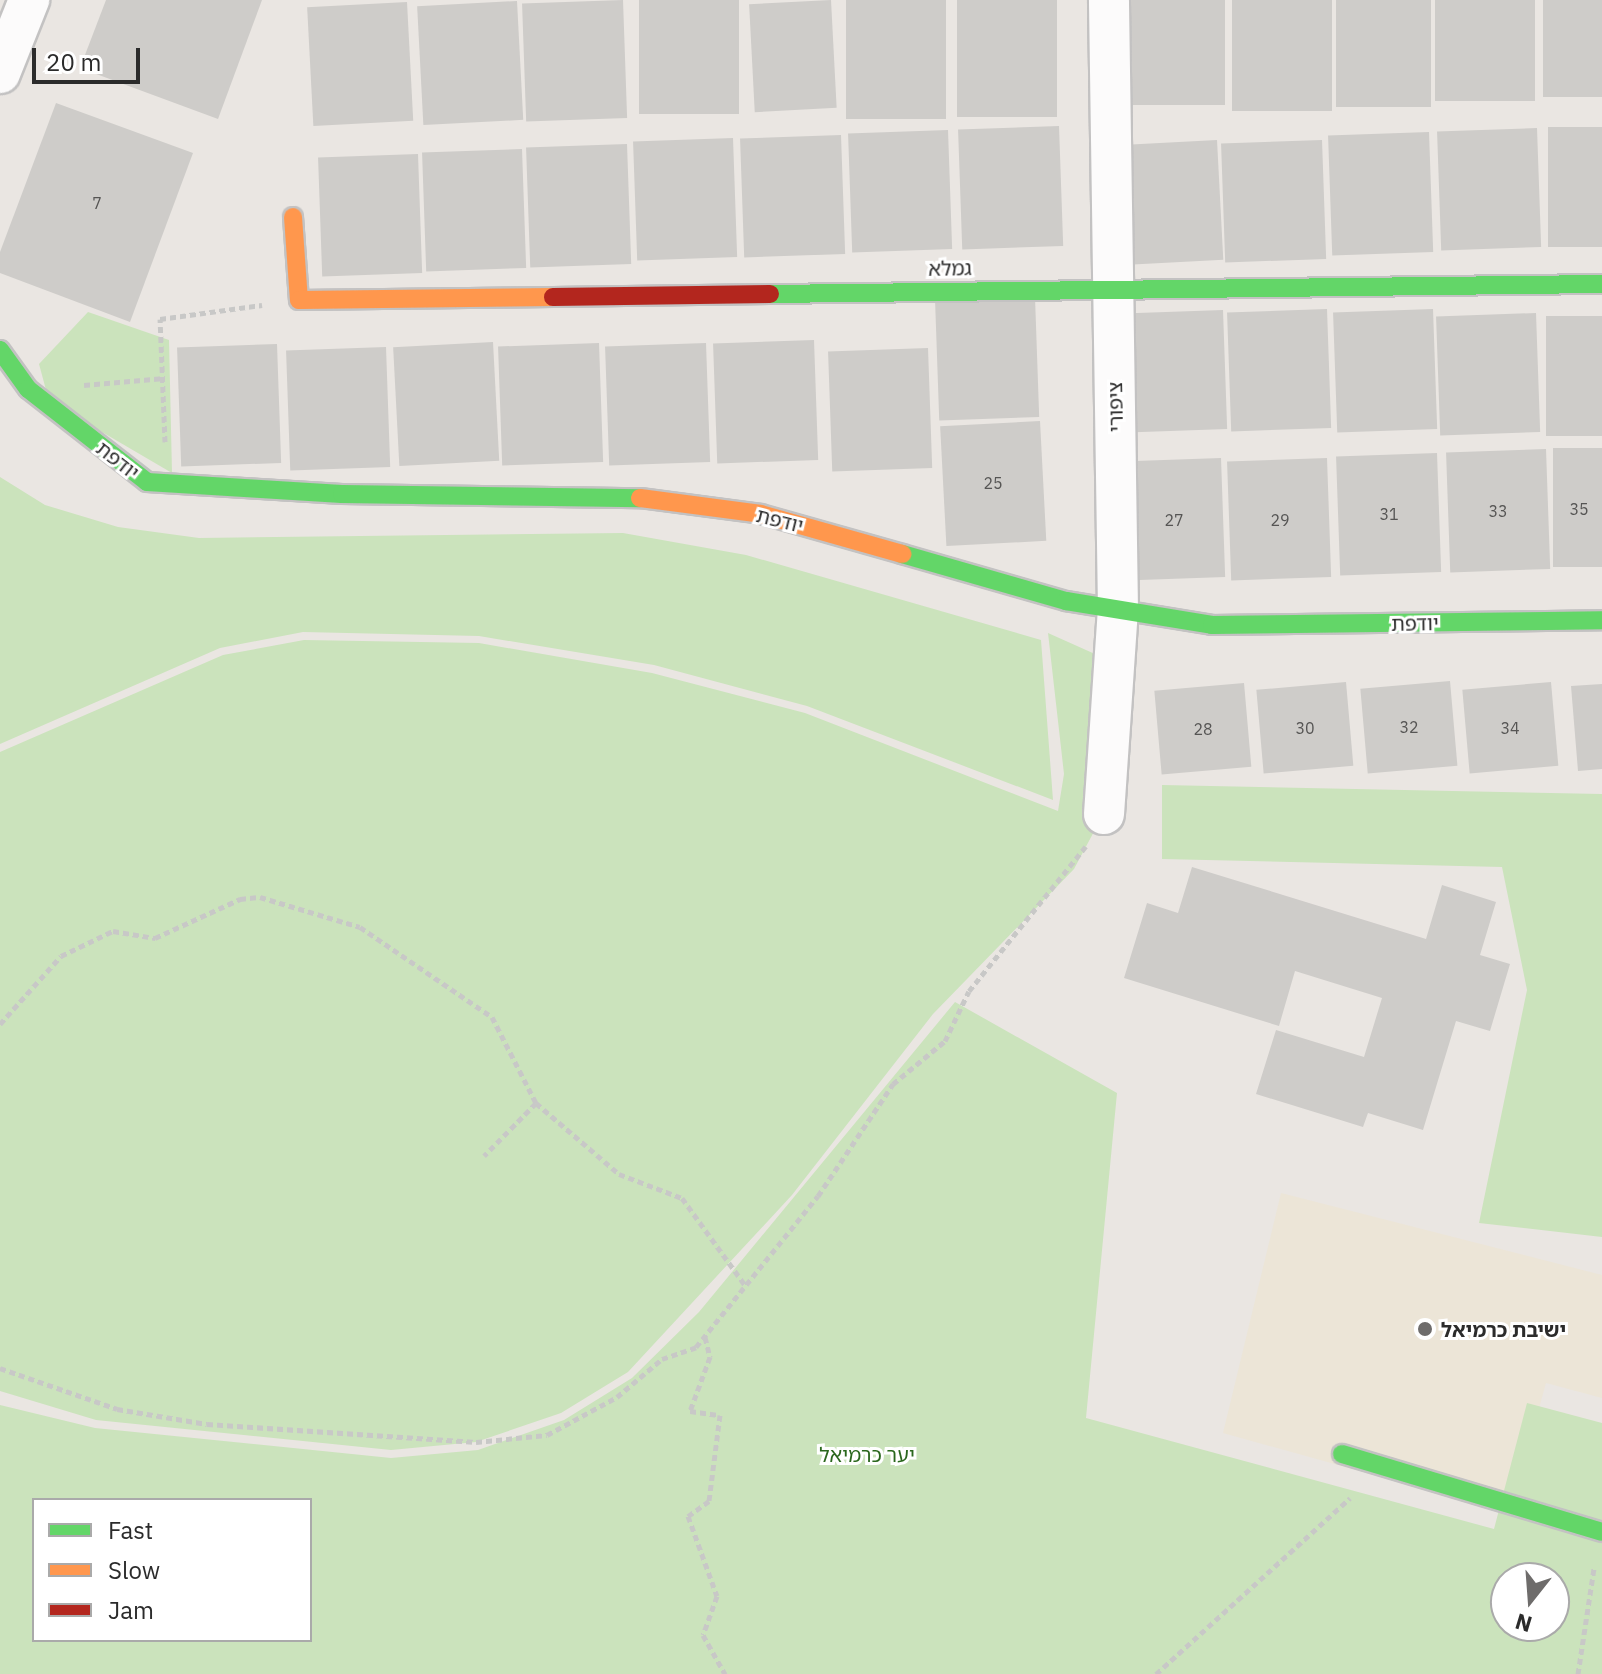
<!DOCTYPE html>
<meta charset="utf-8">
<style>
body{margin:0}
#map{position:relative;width:1602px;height:1674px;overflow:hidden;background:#eae6e2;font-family:"IBM Plex Sans","Noto Sans Hebrew",sans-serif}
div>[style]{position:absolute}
.education>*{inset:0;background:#ece5d7}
.green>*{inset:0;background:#cbe3bc}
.building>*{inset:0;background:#ceccc9;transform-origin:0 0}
.path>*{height:5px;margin-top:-2.5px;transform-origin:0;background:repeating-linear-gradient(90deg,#c8c8c7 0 6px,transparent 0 10px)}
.roads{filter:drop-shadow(2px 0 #c3c2c2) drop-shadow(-2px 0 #c3c2c2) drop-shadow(0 2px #c3c2c2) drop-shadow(0 -2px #c3c2c2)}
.street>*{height:40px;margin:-20px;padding:0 20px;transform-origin:20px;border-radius:20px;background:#fcfbfb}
.fast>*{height:18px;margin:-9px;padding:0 9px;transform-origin:9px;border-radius:9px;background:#63d668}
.slow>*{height:18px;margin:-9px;padding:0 9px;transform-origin:9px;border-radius:9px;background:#ff974d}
.jam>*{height:18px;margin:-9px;padding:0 9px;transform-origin:9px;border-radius:9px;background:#b3261e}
.dots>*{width:22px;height:22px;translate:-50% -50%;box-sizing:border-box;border:4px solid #fff;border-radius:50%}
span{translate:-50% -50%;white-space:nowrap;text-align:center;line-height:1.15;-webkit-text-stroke:6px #fff;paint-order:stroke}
.number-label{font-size:16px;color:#565554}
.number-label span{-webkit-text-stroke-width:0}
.street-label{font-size:20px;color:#2b2b2b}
.poi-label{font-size:20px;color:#2b2b2b;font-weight:700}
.left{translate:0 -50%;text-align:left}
.park-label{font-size:20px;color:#2a671d}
.legend{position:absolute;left:32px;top:1498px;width:280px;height:144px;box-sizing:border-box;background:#fff;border:2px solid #aaa;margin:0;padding:10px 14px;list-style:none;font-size:24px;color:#2b2b2b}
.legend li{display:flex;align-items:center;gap:16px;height:40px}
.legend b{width:40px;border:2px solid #aaa}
.north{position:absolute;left:1490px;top:1562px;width:80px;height:80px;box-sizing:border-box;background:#fff;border:2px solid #aaa;border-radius:50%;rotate:197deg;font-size:22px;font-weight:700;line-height:32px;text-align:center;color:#2b2b2b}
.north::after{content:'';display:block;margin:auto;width:28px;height:36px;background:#6e6c6b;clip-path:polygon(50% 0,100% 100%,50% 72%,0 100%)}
.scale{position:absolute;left:32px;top:48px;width:108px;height:36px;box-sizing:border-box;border:4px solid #2b2b2b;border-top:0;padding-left:10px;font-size:24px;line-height:28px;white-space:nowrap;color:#2b2b2b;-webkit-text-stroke:6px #fff;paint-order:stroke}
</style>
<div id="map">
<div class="education">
<i style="clip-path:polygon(1281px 1193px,1602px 1275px,1602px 1398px,1546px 1383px,1510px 1513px,1223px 1433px)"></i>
</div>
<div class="green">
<i style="clip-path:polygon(88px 312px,169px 340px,172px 473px,49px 401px,39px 364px)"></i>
<i style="clip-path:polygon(0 477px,45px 505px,118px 527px,199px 538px,623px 533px,746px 555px,1041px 640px,1053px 800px,807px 706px,654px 665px,479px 636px,303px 632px,220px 648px,0 744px)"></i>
<i style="clip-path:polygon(1048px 633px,1124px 667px,1113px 796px,1074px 869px,933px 1014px,792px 1195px,628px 1372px,561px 1413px,476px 1442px,391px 1450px,96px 1420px,0 1391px,0 752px,223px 655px,304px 640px,479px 643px,652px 673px,805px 713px,1058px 811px,1064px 774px)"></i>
<i style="clip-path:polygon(1162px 785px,1602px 794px,1602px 1237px,1479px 1223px,1527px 990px,1502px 867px,1162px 859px)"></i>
<i style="clip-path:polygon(evenodd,955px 1002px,1117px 1093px,1086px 1418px,1494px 1529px,1527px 1403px,1602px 1423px,1602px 1674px,0 1674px,0 1405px,95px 1428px,391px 1458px,478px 1450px,564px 1420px,632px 1378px,699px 1312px,955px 1002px,34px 1500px,310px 1500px,310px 1640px,34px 1640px,34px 1500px,955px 1002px,1506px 1578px,1554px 1578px,1554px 1626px,1506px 1626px,1506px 1578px)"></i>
</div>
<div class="building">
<i style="clip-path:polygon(106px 0,262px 0,218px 119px,80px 68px)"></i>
<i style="left:623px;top:0;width:118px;height:101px;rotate:88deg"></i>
<i style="left:639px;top:0;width:100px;height:114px"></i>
<i style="left:831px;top:0;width:108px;height:82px;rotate:87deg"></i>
<i style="left:846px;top:0;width:100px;height:119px"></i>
<i style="left:957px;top:0;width:100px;height:117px"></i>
<i style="left:1124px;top:0;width:101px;height:105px"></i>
<i style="left:1232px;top:0;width:100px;height:111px"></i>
<i style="left:1336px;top:0;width:95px;height:107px"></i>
<i style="left:1435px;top:0;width:100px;height:101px"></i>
<i style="left:1543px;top:0;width:59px;height:97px"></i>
<i style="left:517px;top:1px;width:119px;height:100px;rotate:87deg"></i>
<i style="left:407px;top:2px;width:119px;height:100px;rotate:87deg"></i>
<i style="clip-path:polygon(56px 103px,193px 153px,130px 322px,0 273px,0 252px)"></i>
<i style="left:1059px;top:126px;width:120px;height:101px;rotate:88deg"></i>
<i style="left:1602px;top:127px;width:120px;height:54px;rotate:90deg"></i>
<i style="left:1537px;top:128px;width:119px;height:100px;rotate:88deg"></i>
<i style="left:948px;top:130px;width:119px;height:100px;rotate:88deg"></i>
<i style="left:1429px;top:132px;width:120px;height:101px;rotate:88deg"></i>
<i style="left:841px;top:135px;width:119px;height:101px;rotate:88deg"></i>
<i style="left:733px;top:138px;width:119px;height:100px;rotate:88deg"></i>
<i style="left:1217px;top:140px;width:120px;height:100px;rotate:87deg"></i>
<i style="left:1322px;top:140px;width:119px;height:101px;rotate:88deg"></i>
<i style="left:627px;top:144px;width:120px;height:101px;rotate:88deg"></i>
<i style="left:522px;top:149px;width:119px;height:100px;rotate:88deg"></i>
<i style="left:418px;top:154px;width:119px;height:100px;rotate:88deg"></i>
<i style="left:1035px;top:297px;width:120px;height:100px;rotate:88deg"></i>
<i style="left:1327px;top:309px;width:119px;height:100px;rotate:88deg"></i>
<i style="left:1433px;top:309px;width:120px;height:100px;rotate:88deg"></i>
<i style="left:1223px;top:310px;width:119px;height:100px;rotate:88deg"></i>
<i style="left:1536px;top:313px;width:119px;height:100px;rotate:88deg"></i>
<i style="left:1602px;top:316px;width:120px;height:56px;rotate:90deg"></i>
<i style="left:814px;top:340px;width:120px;height:101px;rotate:88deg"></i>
<i style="left:493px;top:342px;width:119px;height:100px;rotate:87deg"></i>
<i style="left:599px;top:343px;width:119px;height:101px;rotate:88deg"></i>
<i style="left:706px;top:343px;width:119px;height:101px;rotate:88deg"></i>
<i style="left:277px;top:344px;width:119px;height:100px;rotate:88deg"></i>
<i style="left:386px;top:347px;width:120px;height:100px;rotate:88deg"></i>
<i style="left:928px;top:348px;width:120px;height:100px;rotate:88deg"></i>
<i style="left:1040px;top:421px;width:120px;height:100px;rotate:87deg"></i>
<i style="left:1602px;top:448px;width:119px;height:49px;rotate:90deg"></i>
<i style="left:1546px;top:449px;width:120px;height:100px;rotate:88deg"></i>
<i style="left:1437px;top:453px;width:119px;height:101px;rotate:88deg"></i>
<i style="left:1221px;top:458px;width:119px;height:100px;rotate:88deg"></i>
<i style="left:1327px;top:458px;width:119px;height:100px;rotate:88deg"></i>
<i style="left:1450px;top:681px;width:85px;height:90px;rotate:85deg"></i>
<i style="left:1346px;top:682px;width:84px;height:90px;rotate:85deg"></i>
<i style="left:1551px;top:682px;width:84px;height:89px;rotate:85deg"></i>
<i style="left:1244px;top:683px;width:84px;height:90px;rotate:85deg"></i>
<i style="clip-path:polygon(1602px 684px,1602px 769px,1578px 771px,1571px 686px)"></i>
<i style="clip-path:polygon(1192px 867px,1426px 939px,1442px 885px,1496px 902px,1480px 955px,1510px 964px,1490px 1031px,1456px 1021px,1423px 1130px,1368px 1113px,1363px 1127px,1256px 1094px,1276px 1030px,1364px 1057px,1382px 998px,1295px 971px,1279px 1026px,1124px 978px,1147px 903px,1178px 913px)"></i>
</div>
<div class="path">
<i style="left:84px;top:385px;width:81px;rotate:-4.9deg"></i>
<i style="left:165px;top:442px;width:123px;rotate:-92.3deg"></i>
<i style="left:160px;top:319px;width:103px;rotate:-7.8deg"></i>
<i style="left:0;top:1024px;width:91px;rotate:-48.1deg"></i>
<i style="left:61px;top:956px;width:58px;rotate:-25.7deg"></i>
<i style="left:113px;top:931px;width:43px;rotate:9.5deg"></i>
<i style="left:155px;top:938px;width:94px;rotate:-24.6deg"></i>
<i style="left:240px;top:899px;width:20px;rotate:-6deg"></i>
<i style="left:260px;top:897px;width:104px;rotate:16.7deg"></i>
<i style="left:360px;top:927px;width:160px;rotate:34.3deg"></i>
<i style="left:492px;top:1017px;width:97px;rotate:62.9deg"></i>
<i style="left:536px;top:1103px;width:74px;rotate:134.5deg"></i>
<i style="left:536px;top:1103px;width:109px;rotate:40.5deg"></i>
<i style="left:619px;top:1174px;width:67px;rotate:20.9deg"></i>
<i style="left:682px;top:1198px;width:107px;rotate:54.1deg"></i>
<i style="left:705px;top:1337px;width:21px;rotate:76deg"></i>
<i style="left:710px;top:1357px;width:58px;rotate:110.3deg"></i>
<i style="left:690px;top:1411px;width:30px;rotate:8deg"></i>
<i style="left:720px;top:1415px;width:87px;rotate:97.3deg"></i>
<i style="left:709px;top:1501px;width:26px;rotate:144deg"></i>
<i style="left:688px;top:1516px;width:85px;rotate:70.1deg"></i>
<i style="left:717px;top:1596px;width:41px;rotate:109.7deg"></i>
<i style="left:703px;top:1635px;width:45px;rotate:60.6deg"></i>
<i style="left:0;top:1368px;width:124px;rotate:19.3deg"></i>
<i style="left:117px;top:1409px;width:91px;rotate:9.5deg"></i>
<i style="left:207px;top:1424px;width:270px;rotate:3.8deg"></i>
<i style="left:476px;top:1442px;width:71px;rotate:-5.6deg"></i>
<i style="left:547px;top:1435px;width:80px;rotate:-28.5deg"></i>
<i style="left:617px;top:1397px;width:59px;rotate:-40.2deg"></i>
<i style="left:662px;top:1359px;width:36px;rotate:-19deg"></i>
<i style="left:696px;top:1347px;width:194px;rotate:-51.1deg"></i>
<i style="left:818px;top:1196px;width:135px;rotate:-56.2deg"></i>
<i style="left:893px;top:1084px;width:67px;rotate:-39.6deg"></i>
<i style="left:945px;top:1041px;width:55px;rotate:-64.4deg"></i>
<i style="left:969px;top:991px;width:186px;rotate:-51.1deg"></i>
<i style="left:1156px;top:1674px;width:262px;rotate:-42.2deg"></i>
<i style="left:1578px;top:1674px;width:107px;rotate:-81.4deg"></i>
</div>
<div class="roads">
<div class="street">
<i style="left:0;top:73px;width:79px;rotate:-68.3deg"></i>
<i style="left:1104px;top:814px;width:204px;rotate:-86.1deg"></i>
<i style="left:1118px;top:610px;width:610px;rotate:-90.85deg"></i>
</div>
<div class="fast">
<i style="left:770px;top:294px;width:832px;rotate:-0.69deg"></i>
<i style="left:0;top:350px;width:48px;rotate:54.3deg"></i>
<i style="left:28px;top:389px;width:151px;rotate:38deg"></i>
<i style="left:147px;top:482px;width:195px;rotate:3.5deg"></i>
<i style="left:342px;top:494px;width:298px;rotate:0.8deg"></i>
<i style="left:902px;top:554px;width:171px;rotate:16deg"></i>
<i style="left:1066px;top:601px;width:148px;rotate:9.3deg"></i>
<i style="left:1212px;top:625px;width:390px;rotate:-0.7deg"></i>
<i style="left:1342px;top:1454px;width:271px;rotate:16.7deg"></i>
</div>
<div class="slow">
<i style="left:293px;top:217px;width:83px;rotate:85.9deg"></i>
<i style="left:299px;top:300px;width:254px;rotate:-0.7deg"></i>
<i style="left:640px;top:498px;width:122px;rotate:7.5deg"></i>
<i style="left:761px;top:514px;width:147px;rotate:15.8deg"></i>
</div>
<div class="jam">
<i style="left:553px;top:297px;width:217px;rotate:-0.8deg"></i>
</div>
</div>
<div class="dots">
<i style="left:1425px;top:1329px;background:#6e6c6b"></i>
</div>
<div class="number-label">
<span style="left:97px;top:203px">7</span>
<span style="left:993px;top:483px">25</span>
<span style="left:1579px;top:509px">35</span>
<span style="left:1498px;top:511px">33</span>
<span style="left:1389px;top:514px">31</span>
<span style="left:1174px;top:520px">27</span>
<span style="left:1280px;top:520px">29</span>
<span style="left:1409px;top:727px">32</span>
<span style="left:1305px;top:728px">30</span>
<span style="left:1510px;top:728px">34</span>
<span style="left:1203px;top:729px">28</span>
</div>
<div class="street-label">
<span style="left:950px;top:268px;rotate:-1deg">גמלא</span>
<span style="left:1115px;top:407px;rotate:-91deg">ציפורי</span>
<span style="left:118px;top:460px;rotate:38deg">יודפת</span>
<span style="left:780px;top:520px;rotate:14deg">יודפת</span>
<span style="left:1415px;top:623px;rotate:-1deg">יודפת</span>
</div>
<div class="poi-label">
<span class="left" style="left:1441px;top:1329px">ישיבת כרמיאל</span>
</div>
<div class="park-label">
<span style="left:867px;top:1454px">יער כרמיאל</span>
</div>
<ul class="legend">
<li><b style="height:10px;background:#63d668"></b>Fast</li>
<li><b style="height:10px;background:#ff974d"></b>Slow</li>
<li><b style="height:10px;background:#b3261e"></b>Jam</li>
</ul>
<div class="north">N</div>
<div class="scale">20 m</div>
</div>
